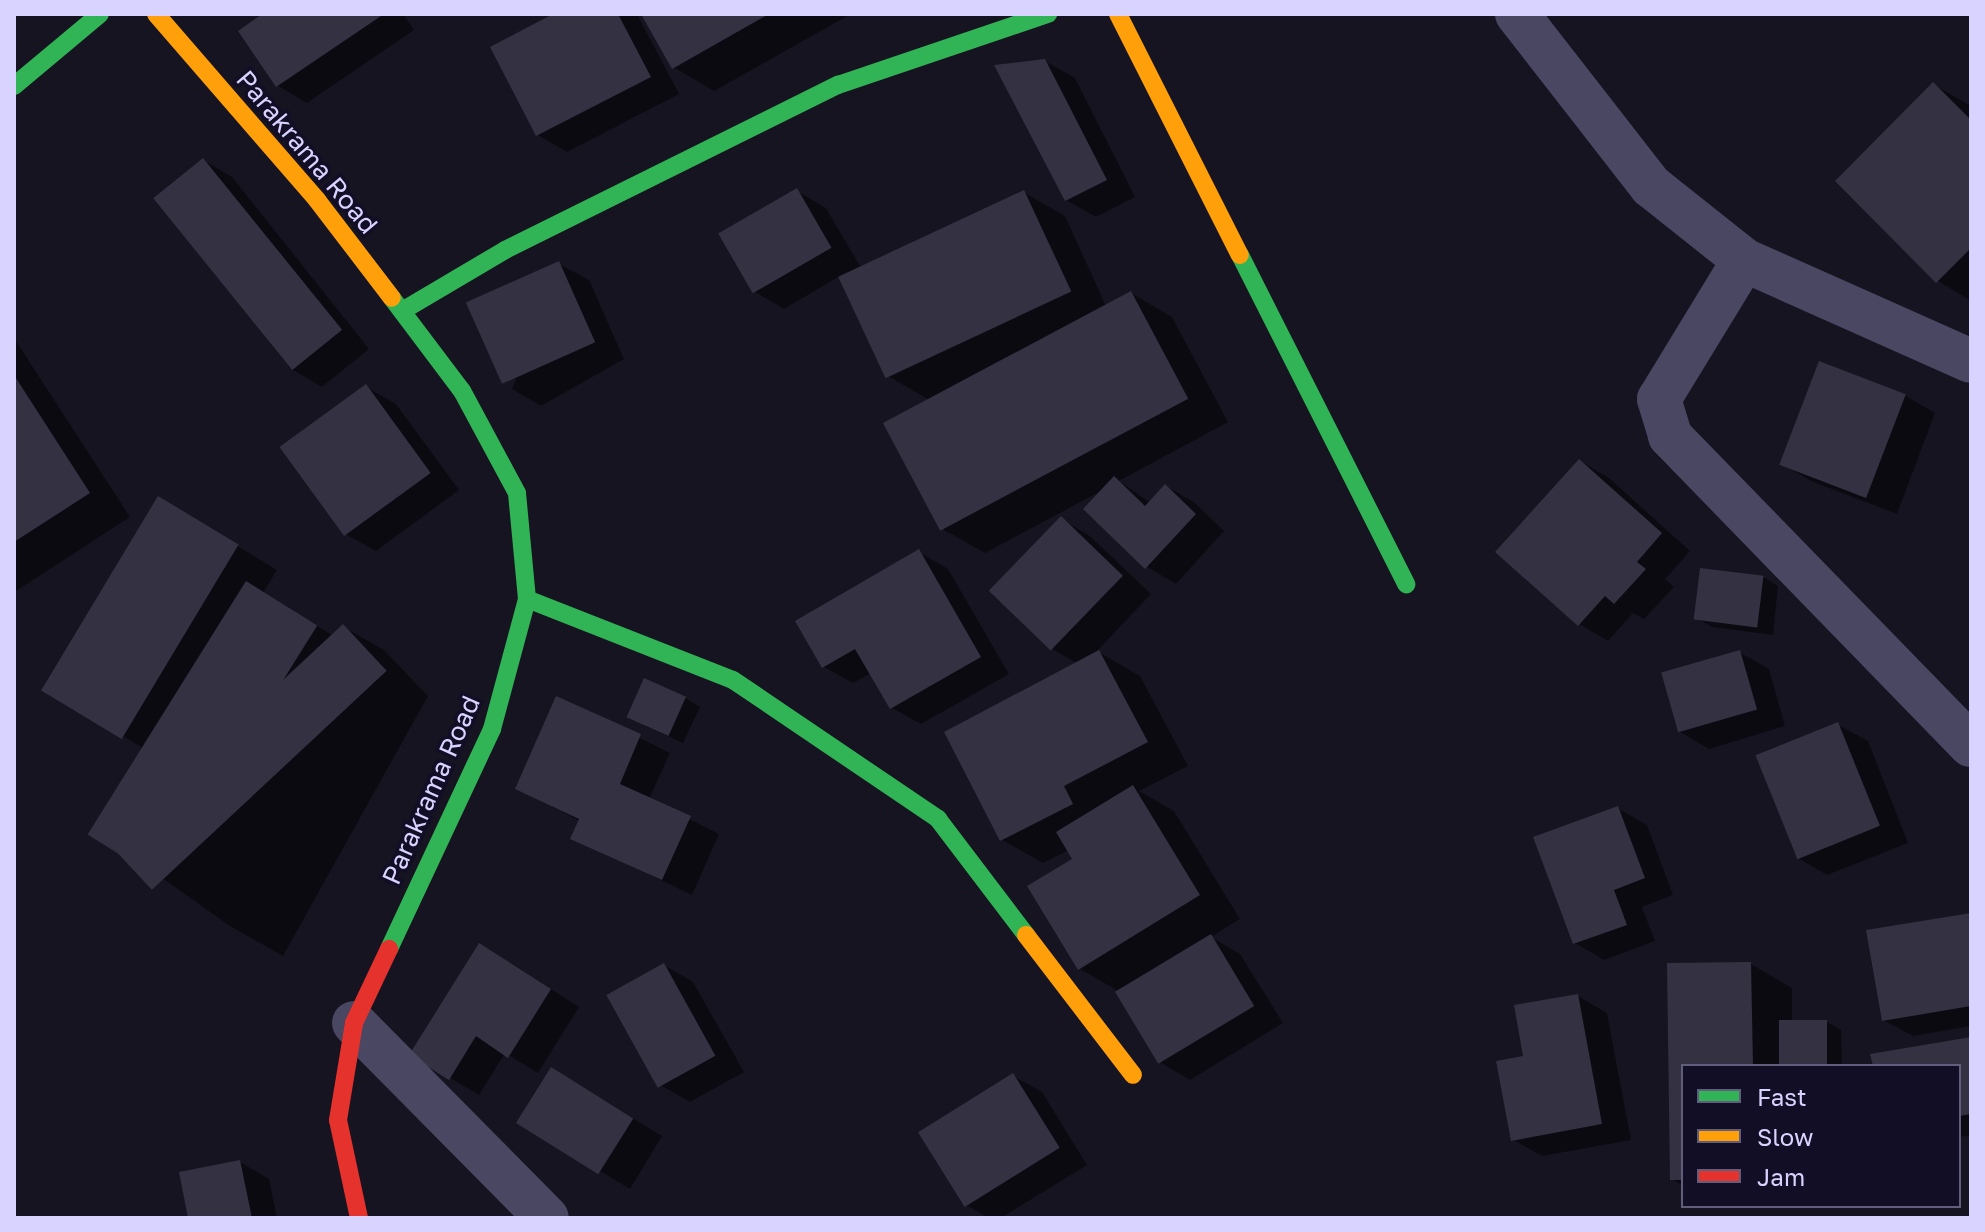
<!DOCTYPE html>
<style>
body{margin:0}
#map{position:relative;width:1985px;height:1232px;overflow:hidden;background:#161420;font-family:"Golos Text",sans-serif}
div>[style]{position:absolute}
.shadow>*{inset:0;background:#0007}
.building>*{inset:0;background:#343143;transform-origin:0 0}
.street>*{height:44px;margin:-22px;padding:0 22px;transform-origin:22px;border-radius:22px;background:#494761}
.fast>*{height:18px;margin:-9px;padding:0 9px;transform-origin:9px;border-radius:9px;background:#30b455}
.slow>*{height:18px;margin:-9px;padding:0 9px;transform-origin:9px;border-radius:9px;background:#ff9f0a}
.jam>*{height:18px;margin:-9px;padding:0 9px;transform-origin:9px;border-radius:9px;background:#e5322d}
span{translate:-50% -50%;white-space:nowrap;text-align:center;line-height:1.15;-webkit-text-stroke:7px #120e26;paint-order:stroke}
.street-label{font-size:26px;color:#d8d3ff}
.frame{position:absolute;inset:0;border:16px solid #d8d3ff;pointer-events:none}
.legend{position:absolute;left:1681px;top:1064px;width:280px;height:144px;box-sizing:border-box;background:#120e26;border:2px solid #615d7d;margin:0;padding:10px 14px;list-style:none;font-size:24px;color:#d8d3ff}
.legend li{display:flex;align-items:center;gap:16px;height:40px}
.legend b{width:40px;border:2px solid #615d7d}
</style>
<div id="map">
<div class="shadow">
<i style="clip-path:polygon(253px 14px,403px 14px,414px 30px,307px 103px,278px 86px,240px 31px,260px 18px)"></i>
<i style="clip-path:polygon(558px 14px,637px 14px,679px 94px,567px 152px,538px 135px)"></i>
<i style="clip-path:polygon(644px 14px,851px 14px,714px 91px,673px 67px)"></i>
<i style="clip-path:polygon(1045px 61px,1075px 78px,1135px 197px,1096px 217px,1066px 200px)"></i>
<i style="clip-path:polygon(1934px 85px,1971px 106px,1971px 301px,1938px 281px)"></i>
<i style="clip-path:polygon(203px 160px,232px 177px,369px 349px,322px 387px,293px 370px)"></i>
<i style="clip-path:polygon(797px 191px,826px 208px,861px 268px,1023px 192px,1065px 216px,1106px 306px,1131px 293px,1172px 317px,1228px 422px,1119px 481px,1151px 503px,1166px 486px,1195px 503px,1224px 531px,1176px 584px,1147px 567px,1103px 490px,985px 553px,944px 530px,931px 401px,888px 376px,840px 276px,784px 309px,755px 292px)"></i>
<i style="clip-path:polygon(559px 264px,589px 280px,624px 359px,541px 406px,512px 389px)"></i>
<i style="clip-path:polygon(14px 338px,130px 517px,16px 591px,14px 590px)"></i>
<i style="clip-path:polygon(1820px 364px,1906px 396px,1935px 413px,1897px 514px,1811px 481px,1782px 464px)"></i>
<i style="clip-path:polygon(366px 387px,396px 404px,459px 490px,376px 551px,347px 535px)"></i>
<i style="clip-path:polygon(1580px 461px,1609px 478px,1690px 551px,1665px 579px,1674px 587px,1644px 619px,1633px 613px,1608px 641px,1579px 624px)"></i>
<i style="clip-path:polygon(1061px 519px,1090px 536px,1151px 594px,1097px 651px,1140px 676px,1188px 766px,1139px 791px,1174px 811px,1240px 919px,1211px 937px,1240px 954px,1283px 1023px,1190px 1080px,1161px 1063px,1120px 992px,1080px 969px,1075px 860px,1069px 850px,1043px 863px,1002px 840px,1078px 664px,1054px 650px,993px 592px)"></i>
<i style="clip-path:polygon(200px 523px,277px 570px,263px 593px,337px 638px,343px 627px,384px 650px,428px 696px,283px 956px,230px 926px,162px 878px,146px 750px,44px 689px)"></i>
<i style="clip-path:polygon(919px 552px,948px 569px,1009px 674px,921px 724px,892px 708px,871px 673px,853px 683px,824px 667px)"></i>
<i style="clip-path:polygon(1764px 577px,1778px 586px,1773px 635px,1712px 627px,1698px 619px)"></i>
<i style="clip-path:polygon(1739px 652px,1769px 669px,1785px 726px,1709px 749px,1680px 732px)"></i>
<i style="clip-path:polygon(558px 698px,670px 753px,649px 799px,719px 834px,692px 895px,573px 838px,580px 821px,518px 789px)"></i>
<i style="clip-path:polygon(685px 698px,700px 707px,683px 743px,643px 725px)"></i>
<i style="clip-path:polygon(1838px 725px,1868px 741px,1908px 843px,1827px 875px,1798px 858px)"></i>
<i style="clip-path:polygon(1617px 808px,1647px 825px,1673px 895px,1642px 907px,1655px 941px,1604px 960px,1575px 943px)"></i>
<i style="clip-path:polygon(1971px 915px,1971px 1026px,1913px 1036px,1883px 1020px)"></i>
<i style="clip-path:polygon(509px 962px,579px 1007px,538px 1073px,505px 1053px,479px 1095px,450px 1078px)"></i>
<i style="clip-path:polygon(1751px 964px,1792px 988px,1792px 1022px,1827px 1022px,1841px 1030px,1842px 1066px,1683px 1066px,1683px 1186px,1672px 1179px,1669px 965px)"></i>
<i style="clip-path:polygon(664px 965px,693px 982px,744px 1072px,690px 1102px,660px 1085px)"></i>
<i style="clip-path:polygon(1578px 996px,1607px 1013px,1631px 1140px,1542px 1156px,1512px 1139px,1526px 1057px)"></i>
<i style="clip-path:polygon(1971px 1039px,1971px 1135px,1959px 1137px,1959px 1066px,1875px 1066px)"></i>
<i style="clip-path:polygon(1013px 1076px,1042px 1092px,1087px 1165px,1001px 1218px,989px 1218px,966px 1205px)"></i>
<i style="clip-path:polygon(580px 1086px,662px 1136px,630px 1189px,519px 1122px)"></i>
<i style="clip-path:polygon(240px 1162px,269px 1179px,277px 1218px,190px 1218px)"></i>
</div>
<div class="building">
<i style="clip-path:polygon(262px 14px,384px 14px,276px 87px,238px 31px)"></i>
<i style="clip-path:polygon(553px 14px,618px 14px,651px 77px,536px 136px,490px 47px)"></i>
<i style="clip-path:polygon(641px 14px,769px 14px,672px 69px)"></i>
<i style="clip-path:polygon(1045px 59px,1107px 180px,1065px 201px,994px 65px)"></i>
<i style="clip-path:polygon(1933px 82px,1971px 120px,1971px 248px,1936px 283px,1835px 181px)"></i>
<i style="left:203px;top:158px;width:221px;height:64px;rotate:51deg"></i>
<i style="left:797px;top:188px;width:69px;height:91px;rotate:60deg"></i>
<i style="left:1024px;top:190px;width:112px;height:205px;rotate:65deg"></i>
<i style="left:559px;top:261px;width:89px;height:102px;rotate:66deg"></i>
<i style="left:1131px;top:291px;width:122px;height:281px;rotate:62deg"></i>
<i style="left:1819px;top:361px;width:93px;height:111px;rotate:21deg"></i>
<i style="clip-path:polygon(14px 375px,90px 493px,14px 542px)"></i>
<i style="left:366px;top:384px;width:110px;height:107px;rotate:54deg"></i>
<i style="clip-path:polygon(1579px 459px,1662px 533px,1637px 562px,1646px 569px,1614px 604px,1605px 596px,1578px 626px,1495px 552px)"></i>
<i style="clip-path:polygon(1114px 476px,1145px 506px,1165px 484px,1196px 514px,1145px 569px,1083px 509px)"></i>
<i style="left:158px;top:496px;width:94px;height:227px;rotate:31deg"></i>
<i style="left:1061px;top:516px;width:86px;height:104px;rotate:44deg"></i>
<i style="clip-path:polygon(919px 549px,981px 657px,890px 709px,855px 649px,822px 668px,795px 621px)"></i>
<i style="left:1700px;top:568px;width:64px;height:52px;rotate:7deg"></i>
<i style="left:246px;top:581px;width:84px;height:299px;rotate:32deg"></i>
<i style="left:343px;top:624px;width:64px;height:321px;rotate:47deg"></i>
<i style="clip-path:polygon(1099px 650px,1148px 742px,1064px 786px,1073px 804px,1000px 841px,944px 732px)"></i>
<i style="left:1740px;top:650px;width:62px;height:82px;rotate:74deg"></i>
<i style="left:644px;top:678px;width:46px;height:43px;rotate:24deg"></i>
<i style="clip-path:polygon(556px 696px,641px 734px,620px 784px,691px 816px,662px 880px,570px 839px,579px 819px,515px 789px)"></i>
<i style="left:1838px;top:722px;width:112px;height:89px;rotate:68deg"></i>
<i style="clip-path:polygon(1133px 785px,1200px 895px,1078px 970px,1027px 886px,1072px 859px,1056px 832px)"></i>
<i style="clip-path:polygon(1618px 806px,1645px 878px,1614px 890px,1627px 925px,1573px 944px,1533px 837px)"></i>
<i style="clip-path:polygon(1971px 913px,1971px 1006px,1882px 1021px,1866px 930px)"></i>
<i style="left:1211px;top:934px;width:84px;height:112px;rotate:59deg"></i>
<i style="clip-path:polygon(479px 943px,551px 989px,508px 1058px,476px 1036px,449px 1080px,409px 1055px)"></i>
<i style="clip-path:polygon(1751px 962px,1753px 1066px,1683px 1066px,1683px 1180px,1670px 1180px,1667px 963px)"></i>
<i style="left:664px;top:963px;width:106px;height:66px;rotate:61deg"></i>
<i style="clip-path:polygon(1578px 994px,1602px 1124px,1511px 1141px,1496px 1061px,1523px 1056px,1514px 1005px)"></i>
<i style="left:1779px;top:1020px;width:48px;height:46px"></i>
<i style="clip-path:polygon(1971px 1037px,1971px 1114px,1959px 1116px,1959px 1066px,1873px 1066px,1870px 1054px)"></i>
<i style="left:551px;top:1067px;width:97px;height:66px;rotate:32deg"></i>
<i style="left:1013px;top:1073px;width:88px;height:112px;rotate:58deg"></i>
<i style="clip-path:polygon(240px 1160px,252px 1218px,188px 1218px,179px 1172px)"></i>
</div>
<div class="street">
<i style="left:1517px;top:14px;width:218px;rotate:52.1deg"></i>
<i style="left:1651px;top:186px;width:119px;rotate:38.5deg"></i>
<i style="left:1744px;top:260px;width:248px;rotate:24deg"></i>
<i style="left:1744px;top:260px;width:163px;rotate:121.4deg"></i>
<i style="left:1659px;top:399px;width:39px;rotate:73deg"></i>
<i style="left:1670px;top:436px;width:431px;rotate:45.8deg"></i>
<i style="left:354px;top:1023px;width:274px;rotate:45.3deg"></i>
</div>
<div class="fast">
<i style="left:14px;top:86px;width:112px;rotate:-39.9deg"></i>
<i style="left:1240px;top:255px;width:369px;rotate:63.2deg"></i>
<i style="left:402px;top:311px;width:120px;rotate:-30.6deg"></i>
<i style="left:505px;top:250px;width:372px;rotate:-26.4deg"></i>
<i style="left:838px;top:85px;width:222px;rotate:-18.7deg"></i>
<i style="left:527px;top:599px;width:221px;rotate:21.5deg"></i>
<i style="left:733px;top:680px;width:248px;rotate:34.1deg"></i>
<i style="left:938px;top:819px;width:146px;rotate:52.8deg"></i>
<i style="left:389px;top:949px;width:243px;rotate:-64.9deg"></i>
<i style="left:492px;top:729px;width:135px;rotate:-74.9deg"></i>
<i style="left:527px;top:599px;width:106px;rotate:-95.4deg"></i>
<i style="left:517px;top:493px;width:116px;rotate:-118.3deg"></i>
<i style="left:462px;top:391px;width:116px;rotate:-127deg"></i>
</div>
<div class="slow">
<i style="left:156px;top:14px;width:246px;rotate:49.1deg"></i>
<i style="left:317px;top:200px;width:123px;rotate:52.6deg"></i>
<i style="left:1118px;top:14px;width:270px;rotate:63.2deg"></i>
<i style="left:1026px;top:935px;width:176px;rotate:52.6deg"></i>
</div>
<div class="jam">
<i style="left:359px;top:1218px;width:100px;rotate:-102.1deg"></i>
<i style="left:338px;top:1120px;width:98px;rotate:-80.6deg"></i>
<i style="left:354px;top:1023px;width:82px;rotate:-64.7deg"></i>
</div>
<div class="street-label">
<span style="left:307px;top:152px;rotate:50deg">Parakrama Road</span>
<span style="left:431px;top:790px;rotate:-66deg">Parakrama Road</span>
</div>
<div class="frame"></div>
<ul class="legend">
<li><b style="height:10px;background:#30b455"></b>Fast</li>
<li><b style="height:10px;background:#ff9f0a"></b>Slow</li>
<li><b style="height:10px;background:#e5322d"></b>Jam</li>
</ul>
</div>
